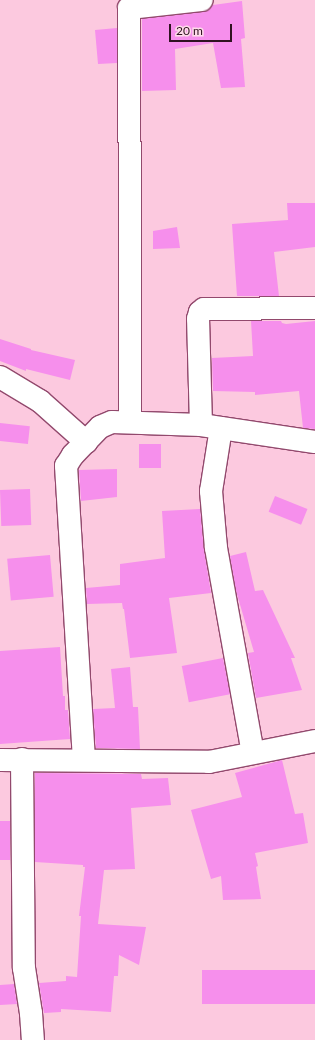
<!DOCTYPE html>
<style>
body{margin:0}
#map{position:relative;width:315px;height:1040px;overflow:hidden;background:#fcc9df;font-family:Lato,sans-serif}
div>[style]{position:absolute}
.building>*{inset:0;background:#f68fec;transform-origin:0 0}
.roads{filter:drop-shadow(1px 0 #92496d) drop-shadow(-1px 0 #92496d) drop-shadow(0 1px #92496d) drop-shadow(0 -1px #92496d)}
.street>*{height:22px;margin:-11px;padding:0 11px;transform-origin:11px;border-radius:11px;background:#fff}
span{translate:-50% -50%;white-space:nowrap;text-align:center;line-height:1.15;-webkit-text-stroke:3.5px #fedbea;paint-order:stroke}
.scale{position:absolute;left:169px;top:24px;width:63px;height:18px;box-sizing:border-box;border:2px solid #301221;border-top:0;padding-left:5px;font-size:12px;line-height:14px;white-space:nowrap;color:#301221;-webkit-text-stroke:3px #fedbea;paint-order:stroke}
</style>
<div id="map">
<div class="building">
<i style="clip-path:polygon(242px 1px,245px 38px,241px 39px,245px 87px,221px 88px,213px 43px,175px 49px,176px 90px,142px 91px,142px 19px,203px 12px,209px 10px,213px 5px)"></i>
<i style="clip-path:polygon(117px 28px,117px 63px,98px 64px,95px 30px)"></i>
<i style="clip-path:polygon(287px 203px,315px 203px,315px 247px,274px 252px,279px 296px,237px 296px,232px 224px,288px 220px)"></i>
<i style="clip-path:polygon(177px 227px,180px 248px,153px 249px,153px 231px)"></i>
<i style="clip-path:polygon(251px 321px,281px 321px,282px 323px,286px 324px,315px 321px,315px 429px,303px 428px,299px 391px,255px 395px,255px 392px,213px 391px,212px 358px,253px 356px)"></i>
<i style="clip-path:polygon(0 339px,31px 349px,31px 350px,75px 360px,70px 380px,26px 369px,26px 371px,0 361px)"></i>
<i style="left:0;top:423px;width:30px;height:18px;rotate:6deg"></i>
<i style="left:139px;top:444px;width:22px;height:24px"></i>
<i style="clip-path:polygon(117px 469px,117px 497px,81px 501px,79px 470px)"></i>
<i style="left:30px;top:489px;width:36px;height:30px;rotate:88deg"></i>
<i style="left:275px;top:496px;width:35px;height:17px;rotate:22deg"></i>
<i style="clip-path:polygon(200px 509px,204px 550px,211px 593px,169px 598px,177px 653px,130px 658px,124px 609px,123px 609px,122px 603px,87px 604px,86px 588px,120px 585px,120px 564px,165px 558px,162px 511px)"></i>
<i style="clip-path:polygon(246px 552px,255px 591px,263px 590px,295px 658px,291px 658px,302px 690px,256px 698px,248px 653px,254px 652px,236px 591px,230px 556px)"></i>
<i style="left:50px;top:555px;width:42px;height:43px;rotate:85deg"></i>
<i style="clip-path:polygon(60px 647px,63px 696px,65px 696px,65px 710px,68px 710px,70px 739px,0 744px,0 651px)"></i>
<i style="left:223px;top:658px;width:37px;height:42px;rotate:79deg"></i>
<i style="clip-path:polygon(130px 667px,133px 707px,138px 707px,140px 749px,96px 748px,93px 709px,115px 708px,111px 669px)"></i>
<i style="clip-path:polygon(282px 760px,295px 814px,303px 813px,308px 843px,255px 853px,258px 866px,256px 867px,261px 899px,223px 900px,221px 876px,211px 879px,191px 810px,242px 797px,235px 773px)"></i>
<i style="clip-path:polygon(35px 773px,141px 774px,142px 779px,168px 778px,171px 805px,131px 808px,135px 869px,104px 870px,98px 924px,146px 927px,139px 965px,119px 955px,118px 976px,114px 976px,111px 1012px,61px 1009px,61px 1012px,44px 1013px,39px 983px,66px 981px,66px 976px,77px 977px,81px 916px,79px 916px,85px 867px,83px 867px,83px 865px,35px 862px)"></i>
<i style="left:0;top:821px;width:10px;height:39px"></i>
<i style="left:315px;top:970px;width:34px;height:113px;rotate:90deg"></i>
<i style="clip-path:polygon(14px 984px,17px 1004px,0 1005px,0 985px)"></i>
</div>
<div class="roads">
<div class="street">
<i style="left:0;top:377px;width:47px;rotate:31deg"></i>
<i style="left:40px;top:401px;width:62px;rotate:41.7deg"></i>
<i style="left:130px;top:422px;width:414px;rotate:-90.1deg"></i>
<i style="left:129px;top:8px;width:73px;rotate:-6.3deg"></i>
<i style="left:201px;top:425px;width:106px;rotate:-91.6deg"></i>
<i style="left:198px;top:319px;width:7px;rotate:-74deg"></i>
<i style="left:200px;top:312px;width:5px;rotate:-37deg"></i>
<i style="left:204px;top:309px;width:111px;rotate:-0.5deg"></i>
<i style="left:221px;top:428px;width:64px;rotate:99deg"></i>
<i style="left:211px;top:491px;width:57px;rotate:85deg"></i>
<i style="left:216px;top:548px;width:208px;rotate:79.8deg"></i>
<i style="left:22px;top:759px;width:209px;rotate:89.5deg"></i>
<i style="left:24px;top:968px;width:46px;rotate:81.2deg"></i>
<i style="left:31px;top:1013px;width:27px;rotate:86deg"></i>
<i style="left:0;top:760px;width:209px;rotate:0.5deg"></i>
<i style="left:209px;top:762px;width:108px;rotate:-11.2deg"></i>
<i style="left:84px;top:760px;width:295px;rotate:-93.5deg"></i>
<i style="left:66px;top:466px;width:13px;rotate:-58deg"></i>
<i style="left:73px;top:455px;width:39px;rotate:-46deg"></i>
<i style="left:100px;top:427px;width:13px;rotate:-23deg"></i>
<i style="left:112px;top:422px;width:89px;rotate:1.9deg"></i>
<i style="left:201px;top:425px;width:115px;rotate:8.5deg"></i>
</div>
</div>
<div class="scale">20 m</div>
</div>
